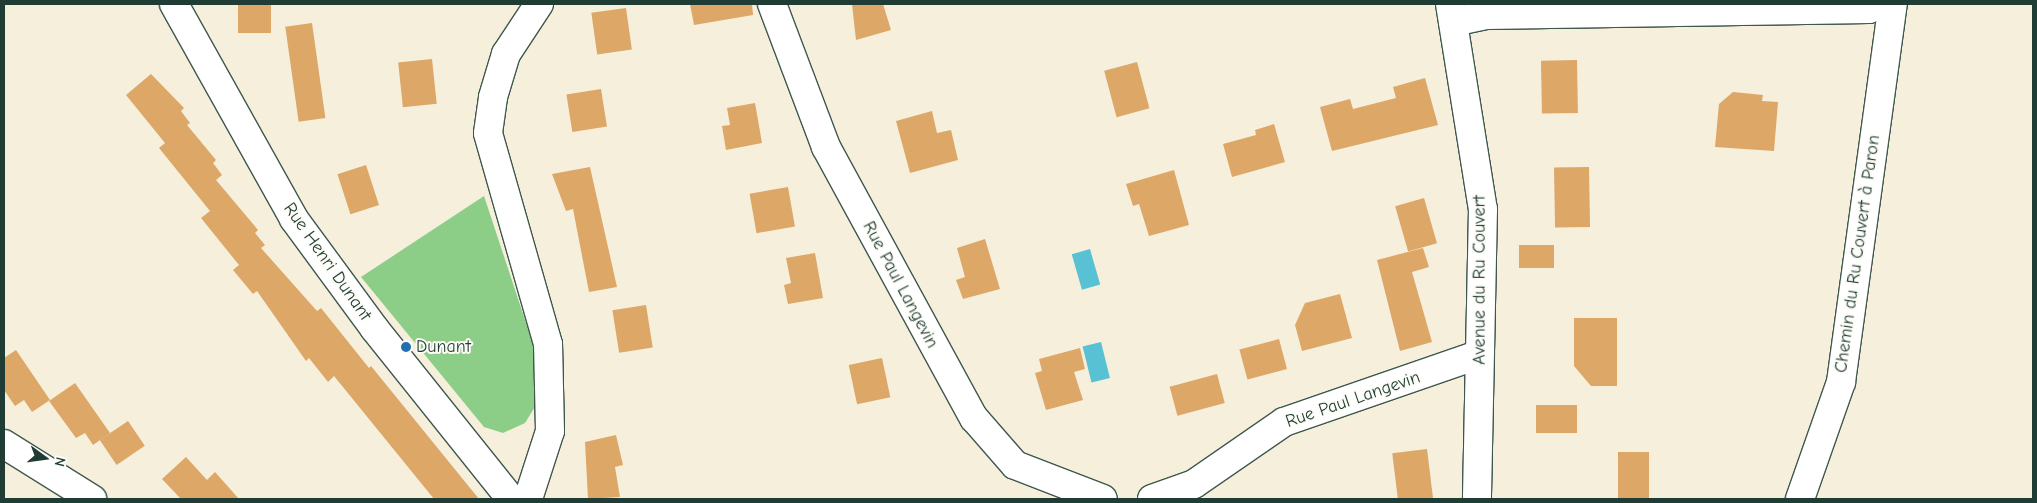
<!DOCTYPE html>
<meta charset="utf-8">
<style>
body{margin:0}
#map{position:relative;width:2037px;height:503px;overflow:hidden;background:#f5efdc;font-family:"Comic Neue",sans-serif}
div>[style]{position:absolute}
.green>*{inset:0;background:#8cce87}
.water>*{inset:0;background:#58c1d4;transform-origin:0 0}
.building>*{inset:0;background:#dda767;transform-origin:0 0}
.roads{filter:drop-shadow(1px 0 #3f584d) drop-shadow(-1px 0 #3f584d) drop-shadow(0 1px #3f584d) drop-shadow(0 -1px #3f584d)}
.minor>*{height:28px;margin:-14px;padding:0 14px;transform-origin:14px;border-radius:14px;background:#fff}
.dots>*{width:14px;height:14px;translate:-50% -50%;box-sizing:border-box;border:2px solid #fdfcf7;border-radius:50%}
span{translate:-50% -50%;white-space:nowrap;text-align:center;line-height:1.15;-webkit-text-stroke:4px #fdfcf7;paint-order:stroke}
.street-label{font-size:18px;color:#1f3d34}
.poi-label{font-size:18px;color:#1f3d34}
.left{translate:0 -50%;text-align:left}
.frame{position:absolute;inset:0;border:5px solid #1f3d34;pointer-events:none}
.north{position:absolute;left:20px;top:433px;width:50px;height:50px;-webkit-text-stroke:4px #fdfcf7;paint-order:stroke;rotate:104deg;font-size:14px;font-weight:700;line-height:20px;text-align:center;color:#1f3d34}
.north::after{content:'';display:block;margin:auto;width:18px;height:22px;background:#1f3d34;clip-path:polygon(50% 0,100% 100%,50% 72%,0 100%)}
</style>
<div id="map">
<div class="green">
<i style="clip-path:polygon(484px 196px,533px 344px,536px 405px,525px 423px,503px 433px,484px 427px,361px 277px)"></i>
</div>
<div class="water">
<i style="left:1090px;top:249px;width:37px;height:19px;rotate:74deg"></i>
<i style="left:1101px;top:342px;width:37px;height:19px;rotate:76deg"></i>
</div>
<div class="building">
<i style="left:238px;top:4px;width:33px;height:29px"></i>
<i style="clip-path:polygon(690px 4px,752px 4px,753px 15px,694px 25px)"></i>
<i style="clip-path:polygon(852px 4px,883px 4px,891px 30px,856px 40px)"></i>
<i style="left:626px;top:8px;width:42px;height:35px;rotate:82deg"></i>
<i style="left:312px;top:23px;width:96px;height:27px;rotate:82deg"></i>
<i style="left:432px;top:59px;width:45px;height:34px;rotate:84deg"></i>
<i style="left:1577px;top:60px;width:53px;height:36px;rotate:89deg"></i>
<i style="left:1137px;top:62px;width:48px;height:34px;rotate:75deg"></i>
<i style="clip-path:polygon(151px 74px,184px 108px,181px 111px,190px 123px,187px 125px,216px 160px,213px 163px,222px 175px,216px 180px,258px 230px,255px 233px,265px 245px,261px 248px,317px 311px,321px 308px,369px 368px,371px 366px,479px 499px,434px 499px,334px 376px,328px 382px,309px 358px,306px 361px,257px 291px,253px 294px,233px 270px,239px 265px,201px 218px,210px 211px,159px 148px,165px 143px,126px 95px)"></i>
<i style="clip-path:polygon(1425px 78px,1438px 125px,1332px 151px,1320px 107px,1350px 99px,1353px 109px,1396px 98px,1393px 87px)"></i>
<i style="left:601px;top:89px;width:38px;height:35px;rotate:81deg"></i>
<i style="clip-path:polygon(1733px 92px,1763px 95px,1762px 101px,1778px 102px,1774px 151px,1715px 147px,1719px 104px)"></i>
<i style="clip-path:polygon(755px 103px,762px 143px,726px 150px,722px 126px,730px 125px,727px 108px)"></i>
<i style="clip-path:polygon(932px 111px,937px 133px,951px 130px,958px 160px,910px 173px,896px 121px)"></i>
<i style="clip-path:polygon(1274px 124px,1285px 162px,1232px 177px,1223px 144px,1256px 135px,1255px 130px)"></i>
<i style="left:366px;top:165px;width:42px;height:30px;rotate:72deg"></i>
<i style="clip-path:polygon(590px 167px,617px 287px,589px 292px,573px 209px,566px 211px,552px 174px)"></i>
<i style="left:1589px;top:167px;width:60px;height:35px;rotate:89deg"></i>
<i style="clip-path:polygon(1174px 170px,1189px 225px,1149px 236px,1139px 204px,1133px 206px,1126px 184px)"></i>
<i style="left:788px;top:187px;width:40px;height:39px;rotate:80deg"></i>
<i style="left:1424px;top:198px;width:47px;height:30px;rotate:74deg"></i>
<i style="clip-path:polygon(985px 239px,1000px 289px,963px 299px,956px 280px,965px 277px,957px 248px)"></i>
<i style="left:1519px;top:245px;width:35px;height:23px"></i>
<i style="clip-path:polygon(1423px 248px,1429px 267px,1412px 272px,1432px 342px,1400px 351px,1377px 260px)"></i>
<i style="clip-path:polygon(815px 253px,823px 298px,788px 304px,784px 285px,791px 283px,786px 258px)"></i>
<i style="clip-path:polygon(1340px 294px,1352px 338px,1302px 351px,1295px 325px,1305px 303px)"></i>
<i style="left:646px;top:305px;width:43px;height:34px;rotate:81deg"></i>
<i style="clip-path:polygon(1574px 318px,1617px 318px,1617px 386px,1591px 386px,1574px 366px)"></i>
<i style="left:1279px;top:339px;width:31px;height:41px;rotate:75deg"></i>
<i style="clip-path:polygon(1080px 348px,1085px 369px,1074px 372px,1083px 400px,1046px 410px,1035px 373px,1042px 371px,1039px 359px)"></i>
<i style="clip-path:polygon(16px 350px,50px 400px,32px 412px,24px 400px,15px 406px,4px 390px,4px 358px)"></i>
<i style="left:882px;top:358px;width:40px;height:34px;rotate:78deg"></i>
<i style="left:1217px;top:374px;width:30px;height:49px;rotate:75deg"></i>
<i style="clip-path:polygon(75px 383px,110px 433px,93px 445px,85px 433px,76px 438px,49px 401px)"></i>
<i style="left:1536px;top:405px;width:41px;height:28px"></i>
<i style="left:128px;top:421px;width:30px;height:34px;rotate:56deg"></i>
<i style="clip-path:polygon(616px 435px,623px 465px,615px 467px,620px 497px,588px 499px,585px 442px)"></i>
<i style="left:1427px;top:449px;width:50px;height:35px;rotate:83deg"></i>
<i style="left:1618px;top:452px;width:31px;height:47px"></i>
<i style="clip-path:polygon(186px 457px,207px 480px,215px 472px,239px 499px,181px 499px,162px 479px)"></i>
</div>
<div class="roads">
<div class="minor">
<i style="left:174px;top:4px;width:246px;rotate:60.8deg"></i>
<i style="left:294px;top:219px;width:135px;rotate:53.7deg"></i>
<i style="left:374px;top:328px;width:219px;rotate:51.3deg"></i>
<i style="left:772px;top:4px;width:153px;rotate:69.3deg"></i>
<i style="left:826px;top:147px;width:309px;rotate:61.4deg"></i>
<i style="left:974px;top:418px;width:62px;rotate:48.9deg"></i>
<i style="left:1015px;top:465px;width:94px;rotate:21.1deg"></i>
<i style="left:1450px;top:4px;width:208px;rotate:80.9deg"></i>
<i style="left:1483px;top:209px;width:290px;rotate:91.2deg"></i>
<i style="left:1453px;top:22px;width:35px;rotate:-12deg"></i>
<i style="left:1487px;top:15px;width:382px;rotate:-0.9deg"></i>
<i style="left:1869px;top:9px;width:10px;rotate:-29deg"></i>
<i style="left:4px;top:444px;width:104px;rotate:32deg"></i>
<i style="left:528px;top:499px;width:71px;rotate:-72.1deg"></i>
<i style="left:550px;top:431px;width:87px;rotate:-91.3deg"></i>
<i style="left:548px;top:344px;width:219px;rotate:-105.9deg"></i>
<i style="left:488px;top:133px;width:36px;rotate:-82deg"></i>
<i style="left:493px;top:97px;width:45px;rotate:-73.2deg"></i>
<i style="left:506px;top:54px;width:60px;rotate:-56.6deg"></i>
<i style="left:1152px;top:499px;width:45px;rotate:-19.7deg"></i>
<i style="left:1194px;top:484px;width:109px;rotate:-34.6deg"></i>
<i style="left:1284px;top:422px;width:207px;rotate:-19.1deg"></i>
<i style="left:1800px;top:499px;width:124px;rotate:-70.7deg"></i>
<i style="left:1841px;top:382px;width:382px;rotate:-82.2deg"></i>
</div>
</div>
<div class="dots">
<i style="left:406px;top:347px;background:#1f6fb2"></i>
</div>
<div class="street-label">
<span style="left:1858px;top:254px;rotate:-82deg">Chemin du Ru Couvert à Paron</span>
<span style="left:327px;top:262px;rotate:55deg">Rue Henri Dunant</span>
<span style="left:1480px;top:280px;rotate:-90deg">Avenue du Ru Couvert</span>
<span style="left:900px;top:285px;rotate:62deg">Rue Paul Langevin</span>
<span style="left:1353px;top:400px;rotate:-19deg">Rue Paul Langevin</span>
</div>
<div class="poi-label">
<span class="left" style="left:416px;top:347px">Dunant</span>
</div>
<div class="frame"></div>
<div class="north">N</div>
</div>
